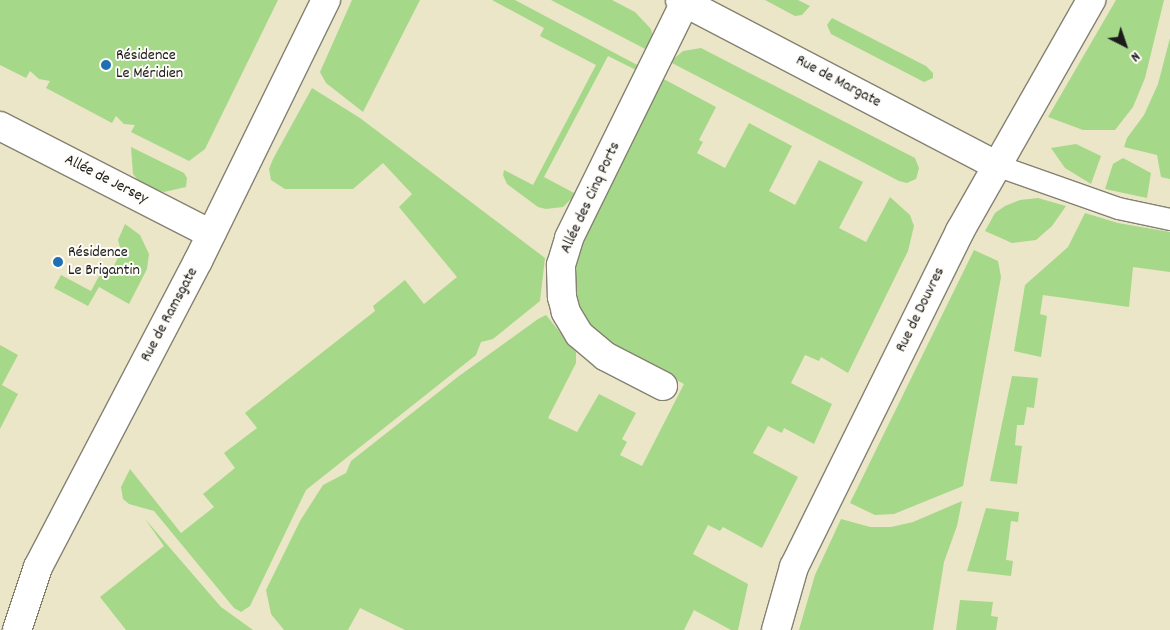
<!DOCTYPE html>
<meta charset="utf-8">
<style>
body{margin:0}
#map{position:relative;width:1170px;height:630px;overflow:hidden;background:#ece6c8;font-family:Dekko,sans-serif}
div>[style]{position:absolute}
.green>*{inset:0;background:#a5d888}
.roads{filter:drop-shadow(1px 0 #848172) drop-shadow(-1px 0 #848172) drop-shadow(0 1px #848172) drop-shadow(0 -1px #848172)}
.service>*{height:21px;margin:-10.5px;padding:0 10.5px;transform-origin:10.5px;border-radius:10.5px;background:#fff}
.minor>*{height:28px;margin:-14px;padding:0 14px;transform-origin:14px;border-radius:14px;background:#fff}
.dots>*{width:14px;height:14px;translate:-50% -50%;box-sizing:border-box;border:2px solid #fdfcf7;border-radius:50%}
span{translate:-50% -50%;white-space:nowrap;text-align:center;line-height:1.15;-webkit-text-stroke:4px #fdfcf7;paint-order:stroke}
.poi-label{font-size:16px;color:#1c1c1c}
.left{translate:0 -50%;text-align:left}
.street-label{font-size:16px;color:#1c1c1c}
.north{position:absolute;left:1100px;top:20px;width:50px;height:50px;-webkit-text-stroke:4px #fdfcf7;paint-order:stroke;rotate:139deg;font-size:14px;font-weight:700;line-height:20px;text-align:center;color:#1c1c1c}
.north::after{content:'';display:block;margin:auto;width:18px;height:22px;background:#1c1c1c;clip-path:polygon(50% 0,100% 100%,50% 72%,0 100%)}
</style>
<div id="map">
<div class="green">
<i style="clip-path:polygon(0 0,278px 0,205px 149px,189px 161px,131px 132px,135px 125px,124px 124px,116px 116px,112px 123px,46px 88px,50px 81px,39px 79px,30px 71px,26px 78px,0 65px)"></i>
<i style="clip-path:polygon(352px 0,420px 0,363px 112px,326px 83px,320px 72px)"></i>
<i style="clip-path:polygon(492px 0,515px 0,641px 67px,638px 71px,608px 56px,544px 177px,576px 194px,563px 207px,546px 209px,538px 207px,507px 184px,503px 175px,504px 170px,533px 185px,596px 65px,540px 36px,544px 28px)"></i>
<i style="clip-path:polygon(551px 0,612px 0,635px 12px,651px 29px,653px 36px,649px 51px)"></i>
<i style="clip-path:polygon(765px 0,798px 0,810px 6px,802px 15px,795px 16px)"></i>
<i style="clip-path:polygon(1116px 0,1164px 0,1145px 78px,1133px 107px,1115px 130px,1083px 130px,1048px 117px)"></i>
<i style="clip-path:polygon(832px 18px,926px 66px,933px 73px,933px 78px,924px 82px,831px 34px,827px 25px)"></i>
<i style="clip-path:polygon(1170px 38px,1170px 179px,1161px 177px,1157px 155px,1124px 147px,1127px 138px,1144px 115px,1158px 84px)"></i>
<i style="clip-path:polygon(701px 48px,915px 158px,919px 168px,916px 179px,907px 183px,899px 181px,670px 62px,683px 51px)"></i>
<i style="clip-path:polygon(660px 77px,716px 107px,699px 140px,703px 142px,697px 153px,725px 168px,749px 123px,792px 146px,769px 191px,795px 205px,819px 160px,863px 182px,839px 228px,866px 242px,890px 197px,910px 215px,914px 226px,908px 251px,848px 373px,821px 357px,819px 361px,805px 355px,791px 383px,832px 404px,814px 444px,784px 428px,782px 433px,768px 426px,753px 453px,798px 477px,762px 548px,723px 527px,720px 531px,708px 525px,693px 554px,748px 584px,738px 630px,731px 630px,694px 610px,684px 630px,405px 630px,360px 608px,348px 630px,284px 630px,271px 614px,266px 590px,300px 521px,323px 485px,346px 473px,351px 461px,459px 376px,538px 319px,546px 315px,576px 352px,576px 363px,548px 418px,577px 432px,599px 394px,636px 413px,622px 439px,627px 442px,620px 455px,642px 466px,684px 384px,594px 336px,576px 308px,573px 275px,583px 236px)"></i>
<i style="clip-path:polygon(312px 88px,360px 118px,545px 258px,540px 301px,493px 339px,481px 342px,476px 355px,306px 490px,250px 606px,241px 612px,234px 608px,154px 511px,129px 504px,123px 499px,121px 487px,130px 469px,181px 533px,214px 507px,203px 494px,235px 468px,224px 453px,257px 428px,245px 413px,375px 311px,373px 306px,405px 280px,424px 304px,457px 277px,399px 207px,412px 194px,383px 163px,353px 189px,285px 189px,271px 180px,269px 169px,273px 159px)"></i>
<i style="clip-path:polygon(1076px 144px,1101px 156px,1091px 184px,1065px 168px,1051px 148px)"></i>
<i style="clip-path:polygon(131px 147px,184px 173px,187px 178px,186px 187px,164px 192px,142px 185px,133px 174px)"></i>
<i style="clip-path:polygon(1123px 158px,1151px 173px,1147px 198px,1105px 189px,1113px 164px)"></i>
<i style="clip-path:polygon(1038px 198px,1066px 206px,1052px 226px,1036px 240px,1012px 243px,985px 231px,995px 213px,1005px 206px,1020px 200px)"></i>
<i style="clip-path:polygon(1085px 213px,1118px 223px,1170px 232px,1170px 272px,1133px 267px,1129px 307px,1043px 295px,1040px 314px,1047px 316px,1041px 357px,1014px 351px,1025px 285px,1068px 247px)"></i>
<i style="clip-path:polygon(125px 224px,140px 235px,149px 254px,147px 269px,129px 304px,99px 287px,88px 306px,54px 288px,61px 275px,91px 291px,99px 276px,111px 272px,121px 251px,118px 240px)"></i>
<i style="clip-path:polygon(974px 250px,998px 261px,1001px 277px,963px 486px,894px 514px,875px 515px,850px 503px)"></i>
<i style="clip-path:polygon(0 345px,18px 355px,2px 385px,18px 394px,0 429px)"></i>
<i style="clip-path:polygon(1012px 376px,1038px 378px,1034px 408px,1027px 407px,1024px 425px,1017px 425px,1015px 445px,1022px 446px,1017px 484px,990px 481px)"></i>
<i style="clip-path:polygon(962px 501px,957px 526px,944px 562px,933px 630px,799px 630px,815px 575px,841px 519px,870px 527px,891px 527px,913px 522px)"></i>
<i style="clip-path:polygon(986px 508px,1019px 512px,1018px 522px,1011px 521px,1006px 560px,1013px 561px,1011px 576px,967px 571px)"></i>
<i style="clip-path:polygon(145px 519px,221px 607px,253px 630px,126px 630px,100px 597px,164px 546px)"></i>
<i style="clip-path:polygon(960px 600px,993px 602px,991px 616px,998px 617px,996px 630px,956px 630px)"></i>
</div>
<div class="roads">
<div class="service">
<i style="left:996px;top:165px;width:129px;rotate:19.4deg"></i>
<i style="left:1118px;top:208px;width:53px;rotate:11.9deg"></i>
</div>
<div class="minor">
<i style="left:680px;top:0;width:356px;rotate:27.6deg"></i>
<i style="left:0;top:126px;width:237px;rotate:27.1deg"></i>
<i style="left:663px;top:386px;width:65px;rotate:-152.7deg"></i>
<i style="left:605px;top:356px;width:34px;rotate:-140deg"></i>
<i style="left:579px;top:334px;width:26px;rotate:-121deg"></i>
<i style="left:566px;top:312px;width:16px;rotate:-105deg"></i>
<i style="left:562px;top:297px;width:32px;rotate:-92deg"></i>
<i style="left:561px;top:265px;width:28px;rotate:-73deg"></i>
<i style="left:569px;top:238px;width:263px;rotate:-63.8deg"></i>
<i style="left:17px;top:630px;width:66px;rotate:-71.6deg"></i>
<i style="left:38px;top:567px;width:345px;rotate:-62.4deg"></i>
<i style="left:198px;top:261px;width:291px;rotate:-63.9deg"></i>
<i style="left:776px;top:630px;width:66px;rotate:-74.1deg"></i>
<i style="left:794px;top:567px;width:375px;rotate:-63.7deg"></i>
<i style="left:960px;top:231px;width:266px;rotate:-60.4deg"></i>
</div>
</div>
<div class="dots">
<i style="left:106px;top:65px;background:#1f6fb2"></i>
<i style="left:58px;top:262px;background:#1f6fb2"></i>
</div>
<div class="poi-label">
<span class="left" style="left:116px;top:65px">Résidence<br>Le Méridien</span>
<span class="left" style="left:68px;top:262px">Résidence<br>Le Brigantin</span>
</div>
<div class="street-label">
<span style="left:838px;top:82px;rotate:28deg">Rue de Margate</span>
<span style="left:106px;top:180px;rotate:27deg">Allée de Jersey</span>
<span style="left:591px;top:198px;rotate:-65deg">Allée des Cinq Ports</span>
<span style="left:921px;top:310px;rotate:-64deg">Rue de Douvres</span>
<span style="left:170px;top:315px;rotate:-62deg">Rue de Ramsgate</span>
</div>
<div class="north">N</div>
</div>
